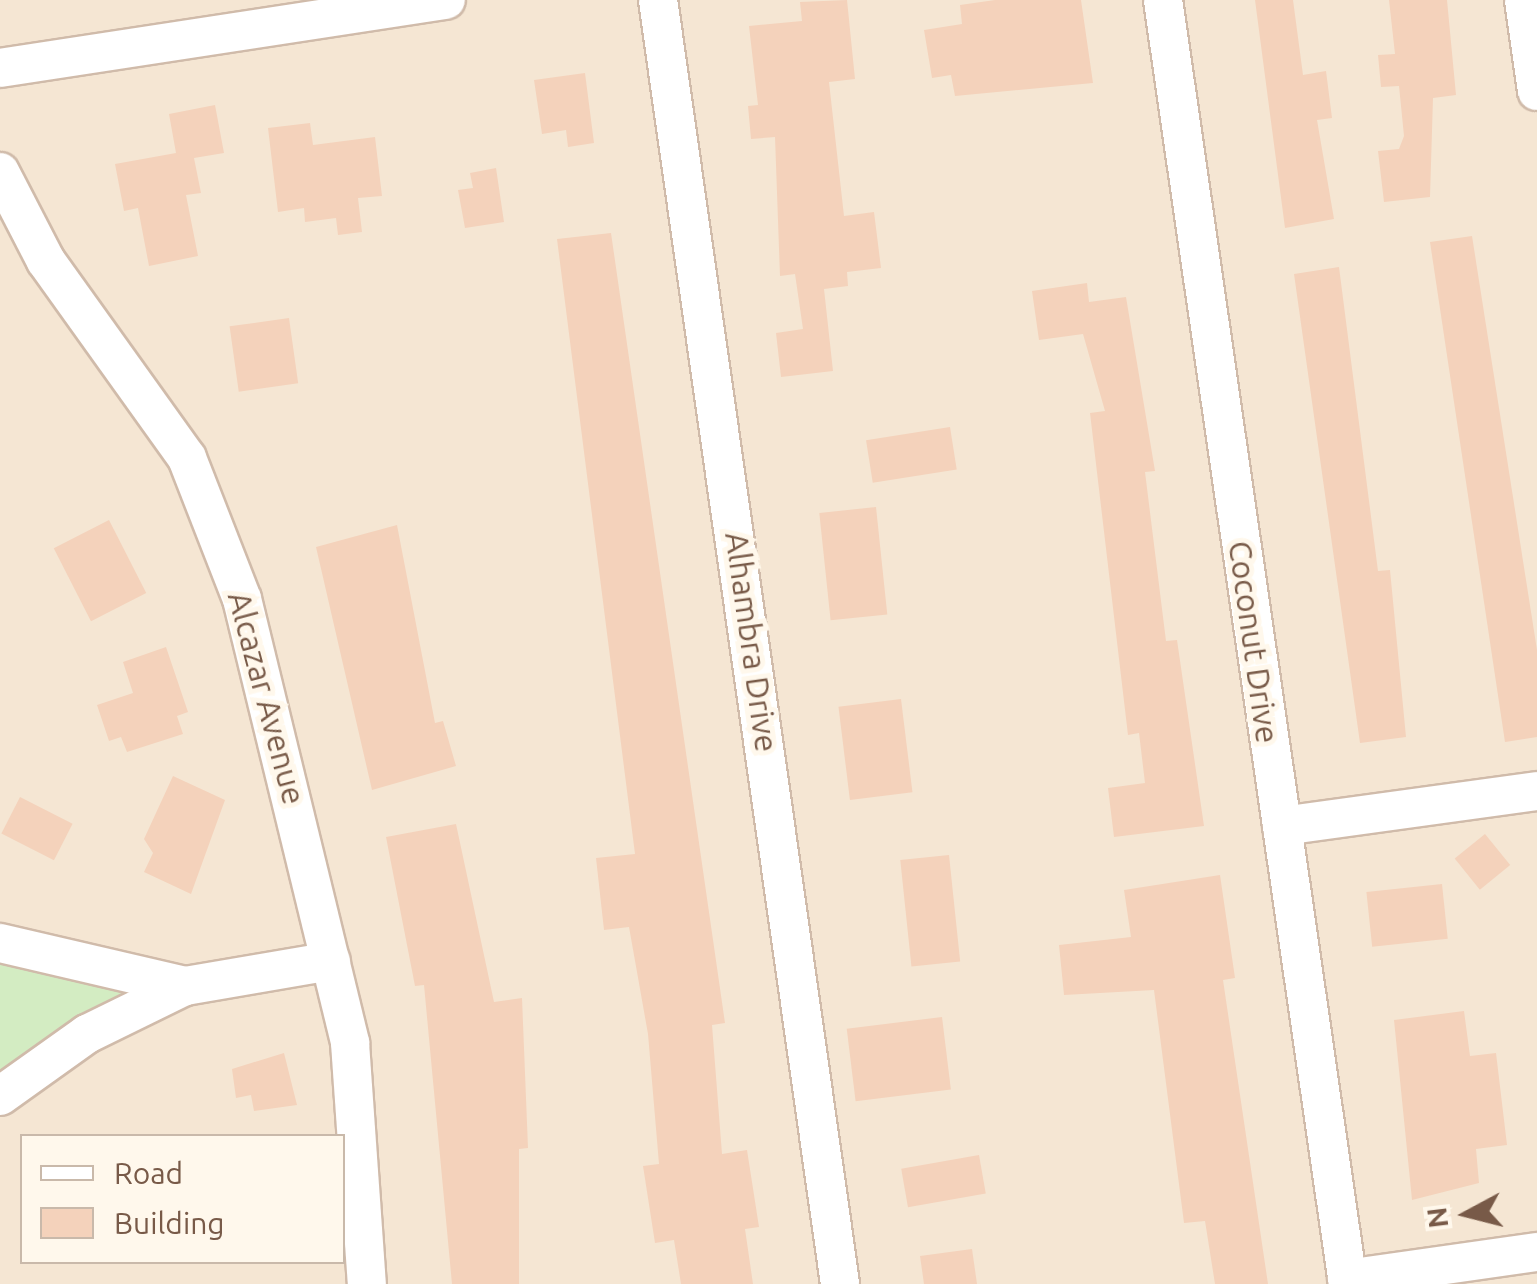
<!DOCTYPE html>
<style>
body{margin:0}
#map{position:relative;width:1537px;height:1284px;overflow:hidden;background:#fdf4e5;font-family:Ubuntu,sans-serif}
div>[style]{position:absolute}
.residential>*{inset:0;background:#f5e6d3}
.green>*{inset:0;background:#d3ecc2}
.building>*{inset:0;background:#f4d2bb;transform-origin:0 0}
.roads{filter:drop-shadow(2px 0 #d0bbaa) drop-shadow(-2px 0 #d0bbaa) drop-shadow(0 2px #d0bbaa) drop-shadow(0 -2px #d0bbaa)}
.street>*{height:38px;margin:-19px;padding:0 19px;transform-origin:19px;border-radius:19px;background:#fff}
span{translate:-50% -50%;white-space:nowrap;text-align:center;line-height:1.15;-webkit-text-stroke:10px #fff8ec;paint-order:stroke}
.street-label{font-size:32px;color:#785a48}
.legend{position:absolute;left:20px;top:1134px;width:325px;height:130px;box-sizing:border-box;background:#fff8ec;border:2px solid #c9b9aa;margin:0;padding:12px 18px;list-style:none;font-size:30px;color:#785a48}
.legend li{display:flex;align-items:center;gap:20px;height:50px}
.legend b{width:50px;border:2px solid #c9b9aa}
.north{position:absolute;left:1417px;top:1164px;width:100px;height:100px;-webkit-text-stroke:8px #fff8ec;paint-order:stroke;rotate:263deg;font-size:28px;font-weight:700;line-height:40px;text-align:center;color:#785a48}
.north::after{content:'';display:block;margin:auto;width:35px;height:45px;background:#785a48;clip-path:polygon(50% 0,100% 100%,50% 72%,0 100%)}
</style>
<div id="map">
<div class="residential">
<i style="clip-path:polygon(evenodd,0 0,1537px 0,1537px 1284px,0 1284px,0 1115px,29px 1091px,0 927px,0 0,22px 1136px,342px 1136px,342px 1262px,22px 1262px,22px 1136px)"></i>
</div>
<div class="green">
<i style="clip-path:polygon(0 943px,152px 984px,0 1096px)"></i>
</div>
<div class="building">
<i style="clip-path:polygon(847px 0,855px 79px,829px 82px,844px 216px,874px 212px,881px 268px,847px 272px,848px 286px,824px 289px,833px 371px,781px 377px,776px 333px,803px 329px,795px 274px,780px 276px,775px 137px,751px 139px,748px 106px,758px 105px,749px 26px,802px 21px,800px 2px)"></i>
<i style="clip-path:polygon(995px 0,1081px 0,1093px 83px,955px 96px,951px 75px,932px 78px,924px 30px,962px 24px,960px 5px)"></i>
<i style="clip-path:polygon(1255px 0,1293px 0,1303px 75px,1326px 71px,1332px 118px,1317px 120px,1334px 219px,1285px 228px)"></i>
<i style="clip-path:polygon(1389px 0,1447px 0,1456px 95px,1433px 98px,1430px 197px,1384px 202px,1378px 151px,1399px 149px,1404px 136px,1399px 86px,1381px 87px,1378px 55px,1395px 54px)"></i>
<i style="clip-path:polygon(585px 73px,594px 143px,568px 147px,566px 130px,542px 134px,534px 80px)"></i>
<i style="clip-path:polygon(215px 105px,224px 153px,194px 158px,201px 193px,186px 195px,198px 256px,149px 266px,138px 208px,124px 211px,115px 164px,176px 153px,169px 114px)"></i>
<i style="clip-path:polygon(310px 123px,313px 145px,375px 137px,382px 196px,358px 198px,362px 232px,338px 235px,336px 218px,305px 222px,304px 208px,278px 212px,268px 128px)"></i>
<i style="clip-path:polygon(496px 168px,504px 222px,465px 228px,458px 190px,473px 188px,470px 173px)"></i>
<i style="clip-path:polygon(611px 233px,725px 1023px,712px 1025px,722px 1154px,747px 1150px,759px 1227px,745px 1229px,753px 1284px,681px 1284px,674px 1240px,655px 1243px,643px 1166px,659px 1164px,648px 1034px,629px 927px,604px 930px,596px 858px,635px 854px,557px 239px)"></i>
<i style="clip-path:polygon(1472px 236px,1537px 650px,1537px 737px,1505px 742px,1430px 242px)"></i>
<i style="clip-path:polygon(1339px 267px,1378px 571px,1390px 570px,1406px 737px,1360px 743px,1294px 274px)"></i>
<i style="clip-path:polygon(1087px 283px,1089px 302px,1126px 297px,1155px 471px,1145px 472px,1166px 641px,1177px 640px,1204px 826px,1114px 837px,1108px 788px,1145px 783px,1139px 733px,1128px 735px,1090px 413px,1105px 411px,1083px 334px,1039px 340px,1032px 291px)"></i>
<i style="left:289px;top:318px;width:66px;height:60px;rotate:82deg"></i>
<i style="left:950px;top:427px;width:43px;height:85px;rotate:81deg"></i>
<i style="left:876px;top:507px;width:108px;height:57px;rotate:84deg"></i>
<i style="left:109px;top:520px;width:82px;height:62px;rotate:63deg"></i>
<i style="clip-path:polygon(397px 525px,435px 723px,443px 721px,456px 766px,372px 790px,316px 547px)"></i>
<i style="clip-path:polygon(166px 647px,188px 712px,177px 716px,183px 734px,127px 752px,121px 737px,109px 741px,97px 705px,133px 693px,123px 662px)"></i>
<i style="left:901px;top:699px;width:94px;height:63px;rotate:83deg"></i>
<i style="clip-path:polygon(173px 776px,225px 800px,191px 894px,144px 872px,153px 853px,144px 839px)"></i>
<i style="left:20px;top:797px;width:59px;height:41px;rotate:27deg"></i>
<i style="clip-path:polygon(456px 824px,494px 1002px,522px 998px,528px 1148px,519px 1149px,519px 1284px,452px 1284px,424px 985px,415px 986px,386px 837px)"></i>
<i style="left:1485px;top:834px;width:40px;height:39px;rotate:51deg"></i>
<i style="left:949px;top:855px;width:107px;height:49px;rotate:84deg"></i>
<i style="clip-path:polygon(1220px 875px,1235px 978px,1223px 980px,1268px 1284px,1215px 1284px,1205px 1221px,1184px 1223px,1154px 990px,1064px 995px,1059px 945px,1131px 937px,1124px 890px)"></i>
<i style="left:1442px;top:884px;width:55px;height:76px;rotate:84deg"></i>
<i style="clip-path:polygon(1464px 1011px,1470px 1056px,1496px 1053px,1507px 1145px,1476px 1149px,1479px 1183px,1412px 1200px,1394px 1020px)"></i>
<i style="left:942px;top:1017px;width:73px;height:96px;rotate:83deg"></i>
<i style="clip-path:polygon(284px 1053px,297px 1105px,254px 1111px,251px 1095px,236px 1098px,232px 1069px)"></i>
<i style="left:979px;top:1155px;width:39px;height:79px;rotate:80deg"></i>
<i style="clip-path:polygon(972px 1249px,977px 1284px,924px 1284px,920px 1256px)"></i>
</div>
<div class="roads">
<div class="street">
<i style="left:658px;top:0;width:1297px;rotate:81.93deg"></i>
<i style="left:1163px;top:0;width:1297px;rotate:81.8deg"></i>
<i style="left:1524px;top:0;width:92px;rotate:81.9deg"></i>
<i style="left:0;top:68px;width:451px;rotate:-8.7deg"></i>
<i style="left:0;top:172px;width:100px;rotate:62.7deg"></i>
<i style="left:46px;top:261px;width:242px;rotate:54.4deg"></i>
<i style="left:187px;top:458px;width:151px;rotate:68.7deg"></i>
<i style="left:242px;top:599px;width:457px;rotate:76.3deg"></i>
<i style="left:350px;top:1043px;width:242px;rotate:86deg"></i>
<i style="left:1282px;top:826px;width:257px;rotate:-7.8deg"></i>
<i style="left:0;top:943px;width:190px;rotate:13.1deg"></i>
<i style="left:0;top:1096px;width:107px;rotate:-35.5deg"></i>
<i style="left:87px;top:1034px;width:109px;rotate:-26.1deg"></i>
<i style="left:185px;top:986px;width:148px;rotate:-9.7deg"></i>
<i style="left:1347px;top:1279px;width:192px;rotate:-8.1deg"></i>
</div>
</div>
<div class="street-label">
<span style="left:752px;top:642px;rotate:82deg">Alhambra Drive</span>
<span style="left:1254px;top:642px;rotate:82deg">Coconut Drive</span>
<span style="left:267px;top:698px;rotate:75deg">Alcazar Avenue</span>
</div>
<ul class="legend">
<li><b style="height:12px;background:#fff"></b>Road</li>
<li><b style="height:28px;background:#f4d2bb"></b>Building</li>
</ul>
<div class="north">N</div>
</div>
